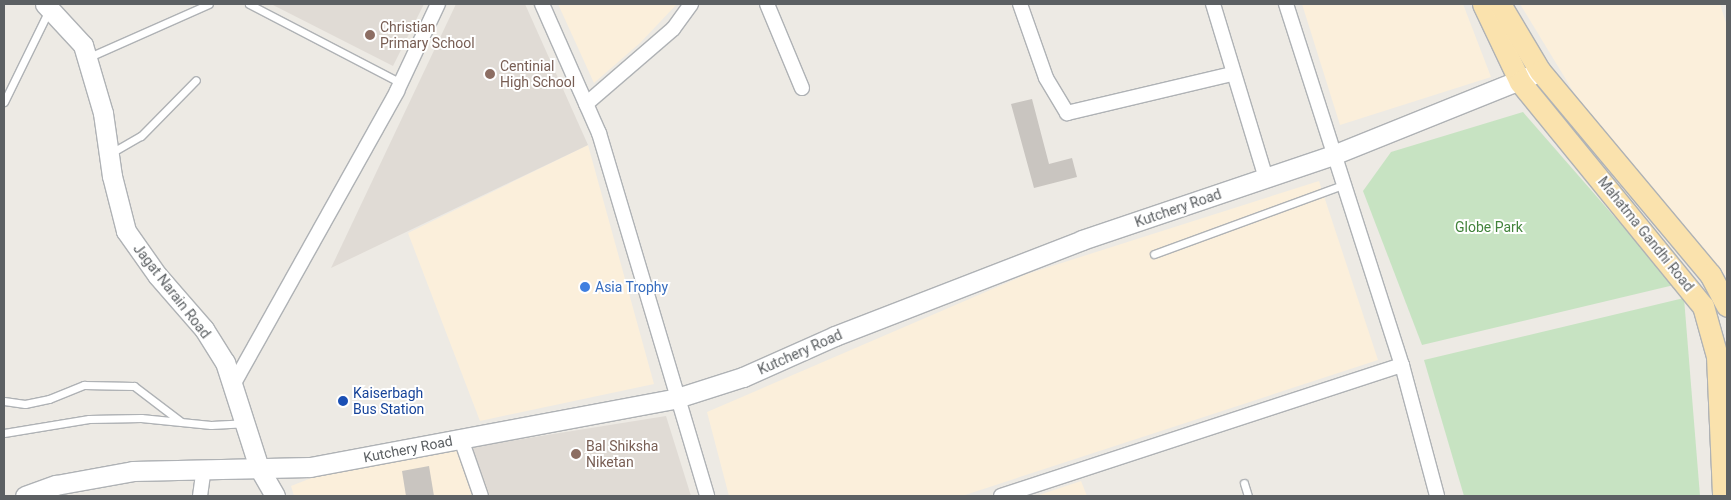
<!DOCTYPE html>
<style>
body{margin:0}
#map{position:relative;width:1731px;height:500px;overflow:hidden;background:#edeae4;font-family:Roboto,sans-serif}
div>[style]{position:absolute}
.commercial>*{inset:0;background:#fbefdb}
.education>*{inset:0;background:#e0dbd5}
.green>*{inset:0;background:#c7e3c2}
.building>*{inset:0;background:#c9c5c0}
.roads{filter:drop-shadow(1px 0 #afb2b5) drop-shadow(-1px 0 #afb2b5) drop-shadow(0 1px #afb2b5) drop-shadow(0 -1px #afb2b5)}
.lane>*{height:7px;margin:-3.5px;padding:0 3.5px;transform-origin:3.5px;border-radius:3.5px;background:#fff}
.street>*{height:14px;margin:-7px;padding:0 7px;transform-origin:7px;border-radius:7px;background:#fff}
.secondary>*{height:19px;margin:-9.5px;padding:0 9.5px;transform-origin:9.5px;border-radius:9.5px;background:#fff}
.primary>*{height:21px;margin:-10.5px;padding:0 10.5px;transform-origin:10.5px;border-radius:10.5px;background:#fae2ad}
.dots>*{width:14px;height:14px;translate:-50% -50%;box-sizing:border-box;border:2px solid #fff;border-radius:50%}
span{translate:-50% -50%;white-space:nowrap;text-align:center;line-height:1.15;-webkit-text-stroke:4px #fff;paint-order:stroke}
.education-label{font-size:14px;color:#785e54}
.left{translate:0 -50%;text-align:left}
.street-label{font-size:14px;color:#5c6063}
.park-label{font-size:14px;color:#42833b}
.shop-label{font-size:14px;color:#366cbe}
.transit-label{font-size:14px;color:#164399}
.frame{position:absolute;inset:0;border:5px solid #5c6063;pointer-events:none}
</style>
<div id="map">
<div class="commercial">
<i style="clip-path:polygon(558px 4px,677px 4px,640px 43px,594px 83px)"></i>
<i style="clip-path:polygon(1302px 4px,1463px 4px,1491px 77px,1340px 125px)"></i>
<i style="clip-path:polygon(1520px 4px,1720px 4px,1727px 26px,1727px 276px,1709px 265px,1607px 147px)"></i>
<i style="clip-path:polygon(588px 145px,654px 384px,480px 421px,408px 233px)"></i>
<i style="clip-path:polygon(1319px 181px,1378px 360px,962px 496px,729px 496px,707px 412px,1027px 274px)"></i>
<i style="clip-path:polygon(472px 447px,491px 496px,294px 496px,291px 486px,319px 475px)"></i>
<i style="clip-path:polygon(1081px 481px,1087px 496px,1036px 496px)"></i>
</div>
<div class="education">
<i style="clip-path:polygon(271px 4px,424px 4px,393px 66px)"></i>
<i style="clip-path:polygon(456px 4px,525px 4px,588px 145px,331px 268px)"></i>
<i style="clip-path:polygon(666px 416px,691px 496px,490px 496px,472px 447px)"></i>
</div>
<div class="green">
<i style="clip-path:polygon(1523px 112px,1674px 285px,1422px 345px,1363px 191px,1391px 152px)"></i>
<i style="clip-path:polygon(1684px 298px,1700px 496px,1464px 496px,1424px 360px)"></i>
</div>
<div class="building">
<i style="clip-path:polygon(1032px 99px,1049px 164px,1072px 158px,1077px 177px,1034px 188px,1011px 104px)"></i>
<i style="clip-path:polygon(429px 466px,434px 496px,406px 496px,402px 471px)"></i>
</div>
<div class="roads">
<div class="lane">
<i style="left:249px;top:4px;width:171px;rotate:27.5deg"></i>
<i style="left:87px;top:58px;width:133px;rotate:-23.9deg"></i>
<i style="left:4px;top:102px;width:102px;rotate:-63.9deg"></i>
<i style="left:111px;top:153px;width:34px;rotate:-30deg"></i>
<i style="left:141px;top:136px;width:78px;rotate:-45.5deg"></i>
<i style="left:1154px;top:254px;width:201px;rotate:-20.1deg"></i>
<i style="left:4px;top:401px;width:21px;rotate:8deg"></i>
<i style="left:25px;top:404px;width:25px;rotate:-12deg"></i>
<i style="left:49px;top:399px;width:38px;rotate:-22deg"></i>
<i style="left:84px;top:385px;width:50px;rotate:1.1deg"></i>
<i style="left:134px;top:386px;width:58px;rotate:37.3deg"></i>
<i style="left:4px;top:433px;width:86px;rotate:-9.4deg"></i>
<i style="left:89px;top:419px;width:52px;rotate:-1.1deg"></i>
<i style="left:141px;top:418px;width:70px;rotate:5.7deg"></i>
<i style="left:211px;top:425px;width:33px;rotate:-3deg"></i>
<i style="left:1244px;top:483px;width:14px;rotate:73deg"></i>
</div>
<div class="street">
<i style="left:542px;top:4px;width:141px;rotate:66.2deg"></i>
<i style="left:599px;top:133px;width:379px;rotate:73.4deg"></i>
<i style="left:767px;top:4px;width:91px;rotate:67.4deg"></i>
<i style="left:1020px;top:4px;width:78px;rotate:70.6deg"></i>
<i style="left:1046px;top:78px;width:41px;rotate:59deg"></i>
<i style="left:1067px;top:113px;width:170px;rotate:-13.3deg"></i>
<i style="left:1213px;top:4px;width:182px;rotate:73.1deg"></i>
<i style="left:1286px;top:4px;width:379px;rotate:72.2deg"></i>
<i style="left:1402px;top:365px;width:136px;rotate:75deg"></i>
<i style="left:586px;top:104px;width:115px;rotate:-40.8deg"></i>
<i style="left:673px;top:29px;width:31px;rotate:-54deg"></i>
<i style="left:233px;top:385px;width:337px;rotate:-60.8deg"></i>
<i style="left:397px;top:91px;width:96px;rotate:-64.8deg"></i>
<i style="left:461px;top:439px;width:60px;rotate:70.7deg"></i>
<i style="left:200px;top:496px;width:27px;rotate:-82deg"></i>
<i style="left:1001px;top:496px;width:422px;rotate:-18.1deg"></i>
</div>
<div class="secondary">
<i style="left:45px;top:4px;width:56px;rotate:47.2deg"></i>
<i style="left:83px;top:45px;width:71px;rotate:73.6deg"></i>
<i style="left:103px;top:113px;width:64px;rotate:81.9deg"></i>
<i style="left:112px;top:176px;width:57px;rotate:75.7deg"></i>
<i style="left:126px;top:231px;width:54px;rotate:54.8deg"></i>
<i style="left:157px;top:275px;width:72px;rotate:49deg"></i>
<i style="left:204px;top:329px;width:39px;rotate:58deg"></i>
<i style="left:225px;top:362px;width:111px;rotate:72.2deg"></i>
<i style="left:259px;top:468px;width:32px;rotate:60deg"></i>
<i style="left:25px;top:496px;width:33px;rotate:-20deg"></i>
<i style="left:56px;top:485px;width:78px;rotate:-10.3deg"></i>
<i style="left:133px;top:471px;width:177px;rotate:-1.3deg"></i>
<i style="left:310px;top:467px;width:373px;rotate:-10.6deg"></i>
<i style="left:677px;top:398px;width:69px;rotate:-17.7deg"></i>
<i style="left:743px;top:377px;width:101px;rotate:-24deg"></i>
<i style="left:835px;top:336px;width:265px;rotate:-21.2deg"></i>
<i style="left:1082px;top:240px;width:265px;rotate:-18.7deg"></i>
<i style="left:1333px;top:155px;width:214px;rotate:-21.9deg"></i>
</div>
<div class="primary">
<i style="left:1483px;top:4px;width:86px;rotate:64.6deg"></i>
<i style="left:1520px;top:82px;width:289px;rotate:50.8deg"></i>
<i style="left:1703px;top:306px;width:52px;rotate:74.4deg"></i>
<i style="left:1717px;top:356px;width:140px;rotate:87.5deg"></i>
<i style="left:1500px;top:4px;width:78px;rotate:59.2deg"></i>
<i style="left:1540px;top:71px;width:265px;rotate:50.1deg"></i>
<i style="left:1710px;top:274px;width:36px;rotate:62deg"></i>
</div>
</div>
<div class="dots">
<i style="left:370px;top:35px;background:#8d6e63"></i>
<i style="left:490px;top:74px;background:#8d6e63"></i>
<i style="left:585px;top:287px;background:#3f7fe0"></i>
<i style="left:343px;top:401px;background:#1a4fb4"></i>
<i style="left:576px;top:454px;background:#8d6e63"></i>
</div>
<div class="education-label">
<span class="left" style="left:380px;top:35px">Christian<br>Primary School</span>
<span class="left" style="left:500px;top:74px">Centinial<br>High School</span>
<span class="left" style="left:586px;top:454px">Bal Shiksha<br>Niketan</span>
</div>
<div class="street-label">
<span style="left:1178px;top:208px;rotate:-19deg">Kutchery Road</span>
<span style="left:1646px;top:234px;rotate:51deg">Mahatma Gandhi Road</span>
<span style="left:172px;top:291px;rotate:52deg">Jagat Narain Road</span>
<span style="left:800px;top:352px;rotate:-24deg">Kutchery Road</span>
<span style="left:408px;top:449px;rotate:-11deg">Kutchery Road</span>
</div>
<div class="park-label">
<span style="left:1489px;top:227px">Globe Park</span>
</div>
<div class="shop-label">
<span class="left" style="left:595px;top:287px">Asia Trophy</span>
</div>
<div class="transit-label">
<span class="left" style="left:353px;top:401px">Kaiserbagh<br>Bus Station</span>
</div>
<div class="frame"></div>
</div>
